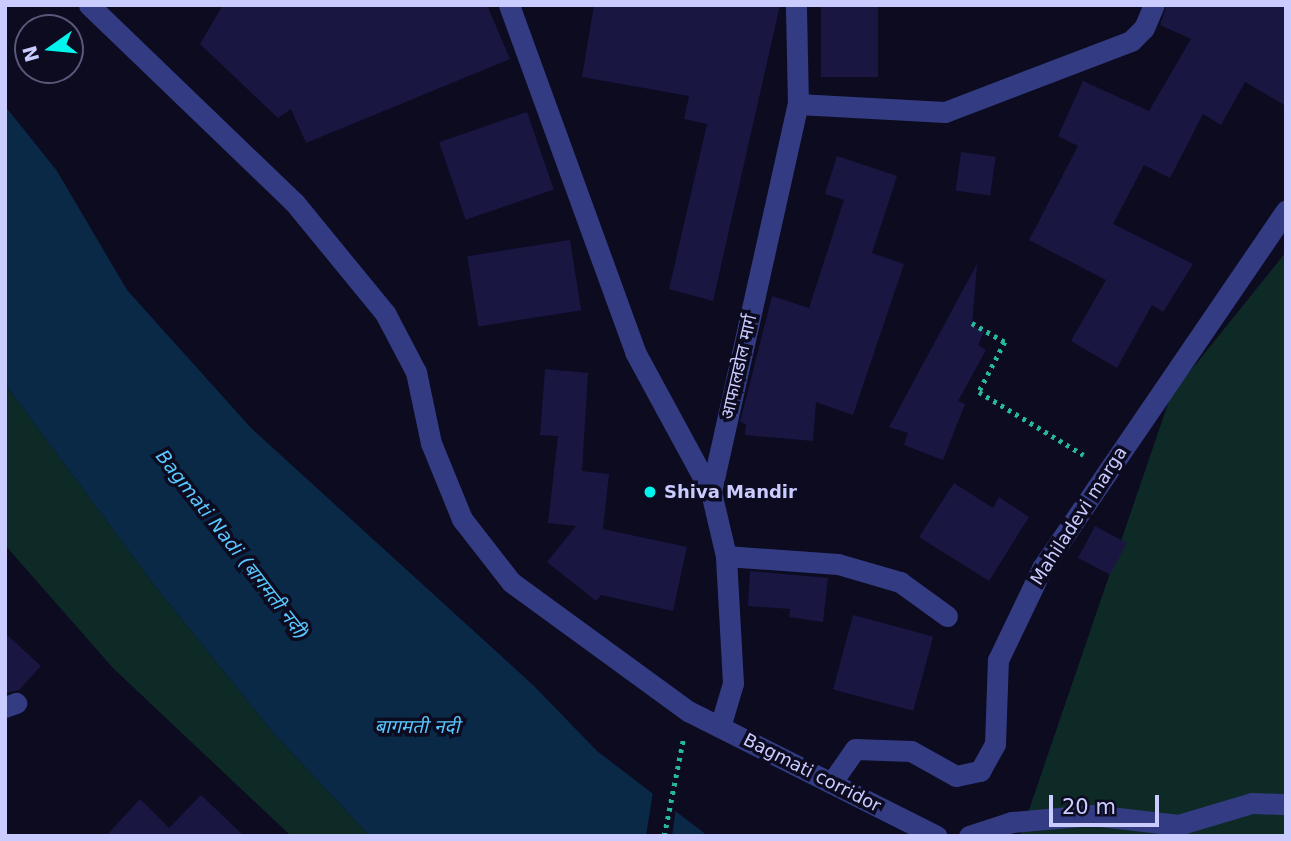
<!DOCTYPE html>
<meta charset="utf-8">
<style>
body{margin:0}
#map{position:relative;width:1291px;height:841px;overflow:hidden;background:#0c0b20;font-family:"DejaVu Sans","Noto Sans Devanagari",sans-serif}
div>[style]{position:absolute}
.green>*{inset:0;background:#0e2a26}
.water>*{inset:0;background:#092946}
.pier>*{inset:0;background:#0c0b20}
.building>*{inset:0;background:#191642;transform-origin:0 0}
.path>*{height:4.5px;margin-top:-2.25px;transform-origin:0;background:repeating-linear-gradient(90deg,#26b89a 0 3.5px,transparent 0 8.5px)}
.minor>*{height:21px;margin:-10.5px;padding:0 10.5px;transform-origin:10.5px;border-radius:10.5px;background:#333b82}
.dots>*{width:19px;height:19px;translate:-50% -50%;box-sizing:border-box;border:4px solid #0c0b20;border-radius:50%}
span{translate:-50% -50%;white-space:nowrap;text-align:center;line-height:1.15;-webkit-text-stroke:7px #0c0b20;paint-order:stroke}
.street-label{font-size:18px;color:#caccff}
.poi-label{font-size:18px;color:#caccff;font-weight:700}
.left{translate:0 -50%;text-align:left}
.water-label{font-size:19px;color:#58c9ff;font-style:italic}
.frame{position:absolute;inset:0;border:7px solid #caccff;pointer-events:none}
.north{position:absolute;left:14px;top:14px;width:70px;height:70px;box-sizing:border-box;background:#0c0b20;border:2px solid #585879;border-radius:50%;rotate:255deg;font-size:19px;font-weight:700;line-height:28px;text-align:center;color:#caccff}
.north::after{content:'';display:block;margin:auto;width:24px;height:32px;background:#00f5ec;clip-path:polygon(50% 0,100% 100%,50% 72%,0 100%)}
.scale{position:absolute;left:1049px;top:795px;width:110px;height:32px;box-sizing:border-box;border:4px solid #caccff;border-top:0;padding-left:9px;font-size:21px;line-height:24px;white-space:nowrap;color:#caccff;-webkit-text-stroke:5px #0c0b20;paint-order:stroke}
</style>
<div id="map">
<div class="green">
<i style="clip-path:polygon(1286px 252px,1286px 836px,1020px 836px,1171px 395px)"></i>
<i style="clip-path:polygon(5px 384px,155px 586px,275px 735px,370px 836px,291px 836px,113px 668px,5px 545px)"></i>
</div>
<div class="water">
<i style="clip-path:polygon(5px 106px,57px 171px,127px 290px,251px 428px,534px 686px,597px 751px,708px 836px,370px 836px,275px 735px,155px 586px,5px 384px)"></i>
</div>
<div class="pier">
<i style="clip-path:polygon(653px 792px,676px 808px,672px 836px,646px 836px)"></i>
</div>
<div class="building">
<i style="clip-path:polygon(223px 5px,487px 5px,510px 59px,306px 143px,291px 109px,278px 118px,200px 44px)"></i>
<i style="clip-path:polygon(594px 5px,780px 5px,713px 301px,669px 289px,707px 124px,684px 119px,689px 96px,582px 77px)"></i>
<i style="left:821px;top:5px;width:57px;height:72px"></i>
<i style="clip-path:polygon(1167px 5px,1286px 5px,1286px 106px,1245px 82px,1221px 125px,1203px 114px,1170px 178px,1144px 165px,1113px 224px,1193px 264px,1163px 312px,1152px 305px,1117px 368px,1071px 341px,1106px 280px,1029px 240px,1078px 146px,1058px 136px,1083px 81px,1149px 111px,1191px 39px,1160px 25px)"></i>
<i style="left:527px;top:112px;width:82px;height:93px;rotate:71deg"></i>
<i style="left:961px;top:152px;width:35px;height:39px;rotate:8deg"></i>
<i style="clip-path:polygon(837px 156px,897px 176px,872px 253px,904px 264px,853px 415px,816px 402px,813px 441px,745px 435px,746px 424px,740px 422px,772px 296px,809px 308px,844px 200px,825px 194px)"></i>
<i style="left:570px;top:240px;width:71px;height:104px;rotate:81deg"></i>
<i style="clip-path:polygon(977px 264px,972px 326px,985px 330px,978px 345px,986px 350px,958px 401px,965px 404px,943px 460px,904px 445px,908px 433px,889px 427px)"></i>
<i style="clip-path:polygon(545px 369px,588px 373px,582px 471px,609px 474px,603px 529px,687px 547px,673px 611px,601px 595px,596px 601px,547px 562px,576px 526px,548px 523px,558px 436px,540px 435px)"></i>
<i style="clip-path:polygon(954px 483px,993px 508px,999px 497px,1029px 517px,989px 581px,919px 537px)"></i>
<i style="left:1095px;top:526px;width:36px;height:36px;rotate:28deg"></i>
<i style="clip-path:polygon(750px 571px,828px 578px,823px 622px,789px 617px,790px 609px,748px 606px)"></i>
<i style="left:853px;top:615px;width:83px;height:77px;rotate:15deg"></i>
<i style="clip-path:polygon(5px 633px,41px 666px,19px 690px,5px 693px)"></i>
<i style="clip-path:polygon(201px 795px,244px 836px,106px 836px,140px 799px,169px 828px)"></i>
</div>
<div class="path">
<i style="left:972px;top:323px;width:38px;rotate:30deg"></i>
<i style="left:1005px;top:342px;width:56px;rotate:117.5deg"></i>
<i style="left:979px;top:392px;width:122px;rotate:31deg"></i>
<i style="left:664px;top:836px;width:98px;rotate:-78.8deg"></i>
</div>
<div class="minor">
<i style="left:89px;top:5px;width:284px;rotate:43.9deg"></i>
<i style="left:294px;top:202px;width:144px;rotate:50.7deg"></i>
<i style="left:385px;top:313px;width:67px;rotate:62.3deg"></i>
<i style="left:416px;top:372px;width:73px;rotate:78.1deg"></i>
<i style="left:431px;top:443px;width:82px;rotate:67.8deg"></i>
<i style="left:462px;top:519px;width:80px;rotate:52.1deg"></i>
<i style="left:511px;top:582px;width:219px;rotate:36.1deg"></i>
<i style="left:688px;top:711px;width:278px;rotate:26.7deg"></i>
<i style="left:509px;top:5px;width:369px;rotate:70deg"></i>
<i style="left:635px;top:352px;width:159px;rotate:61.5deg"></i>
<i style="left:798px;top:104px;width:147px;rotate:3.1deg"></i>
<i style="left:945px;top:112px;width:199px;rotate:-20.9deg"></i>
<i style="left:1131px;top:41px;width:18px;rotate:-45deg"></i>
<i style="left:1144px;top:28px;width:25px;rotate:-67deg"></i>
<i style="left:726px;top:556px;width:112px;rotate:4.1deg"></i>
<i style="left:838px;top:564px;width:65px;rotate:16.2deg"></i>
<i style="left:900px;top:582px;width:58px;rotate:35.9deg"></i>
<i style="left:5px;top:707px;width:12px;rotate:-20deg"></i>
<i style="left:720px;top:727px;width:46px;rotate:-73.5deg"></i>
<i style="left:733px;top:683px;width:127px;rotate:-93.2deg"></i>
<i style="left:726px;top:556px;width:66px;rotate:-103.2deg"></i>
<i style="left:711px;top:492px;width:398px;rotate:-77.4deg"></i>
<i style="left:798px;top:104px;width:99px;rotate:-91.2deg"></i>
<i style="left:832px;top:782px;width:40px;rotate:-55.1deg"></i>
<i style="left:855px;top:749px;width:56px;rotate:2deg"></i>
<i style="left:911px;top:751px;width:51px;rotate:29.1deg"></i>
<i style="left:956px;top:776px;width:25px;rotate:-12deg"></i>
<i style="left:980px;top:771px;width:31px;rotate:-61deg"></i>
<i style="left:995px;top:744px;width:84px;rotate:-88deg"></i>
<i style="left:998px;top:660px;width:102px;rotate:-64.4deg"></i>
<i style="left:1042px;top:568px;width:433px;rotate:-55.7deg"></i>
<i style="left:969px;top:836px;width:45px;rotate:-18deg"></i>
<i style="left:1012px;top:822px;width:80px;rotate:-5deg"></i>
<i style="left:1092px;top:815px;width:87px;rotate:6.6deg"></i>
<i style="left:1178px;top:825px;width:77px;rotate:-16.6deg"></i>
<i style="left:1252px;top:803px;width:34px;rotate:2deg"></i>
</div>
<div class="dots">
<i style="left:650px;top:492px;background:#00f5ec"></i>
</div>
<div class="street-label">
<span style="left:739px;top:367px;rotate:-77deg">आफालडोल मार्ग</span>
<span style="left:1079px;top:516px;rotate:-57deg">Mahiladevi marga</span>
<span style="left:812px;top:773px;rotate:27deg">Bagmati corridor</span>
</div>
<div class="poi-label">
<span class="left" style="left:664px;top:492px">Shiva Mandir</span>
</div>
<div class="water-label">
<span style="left:232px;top:545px;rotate:52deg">Bagmati Nadi (बागमती नदी)</span>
<span style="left:417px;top:727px">बागमती नदी</span>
</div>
<div class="frame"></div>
<div class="north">N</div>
<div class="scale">20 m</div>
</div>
